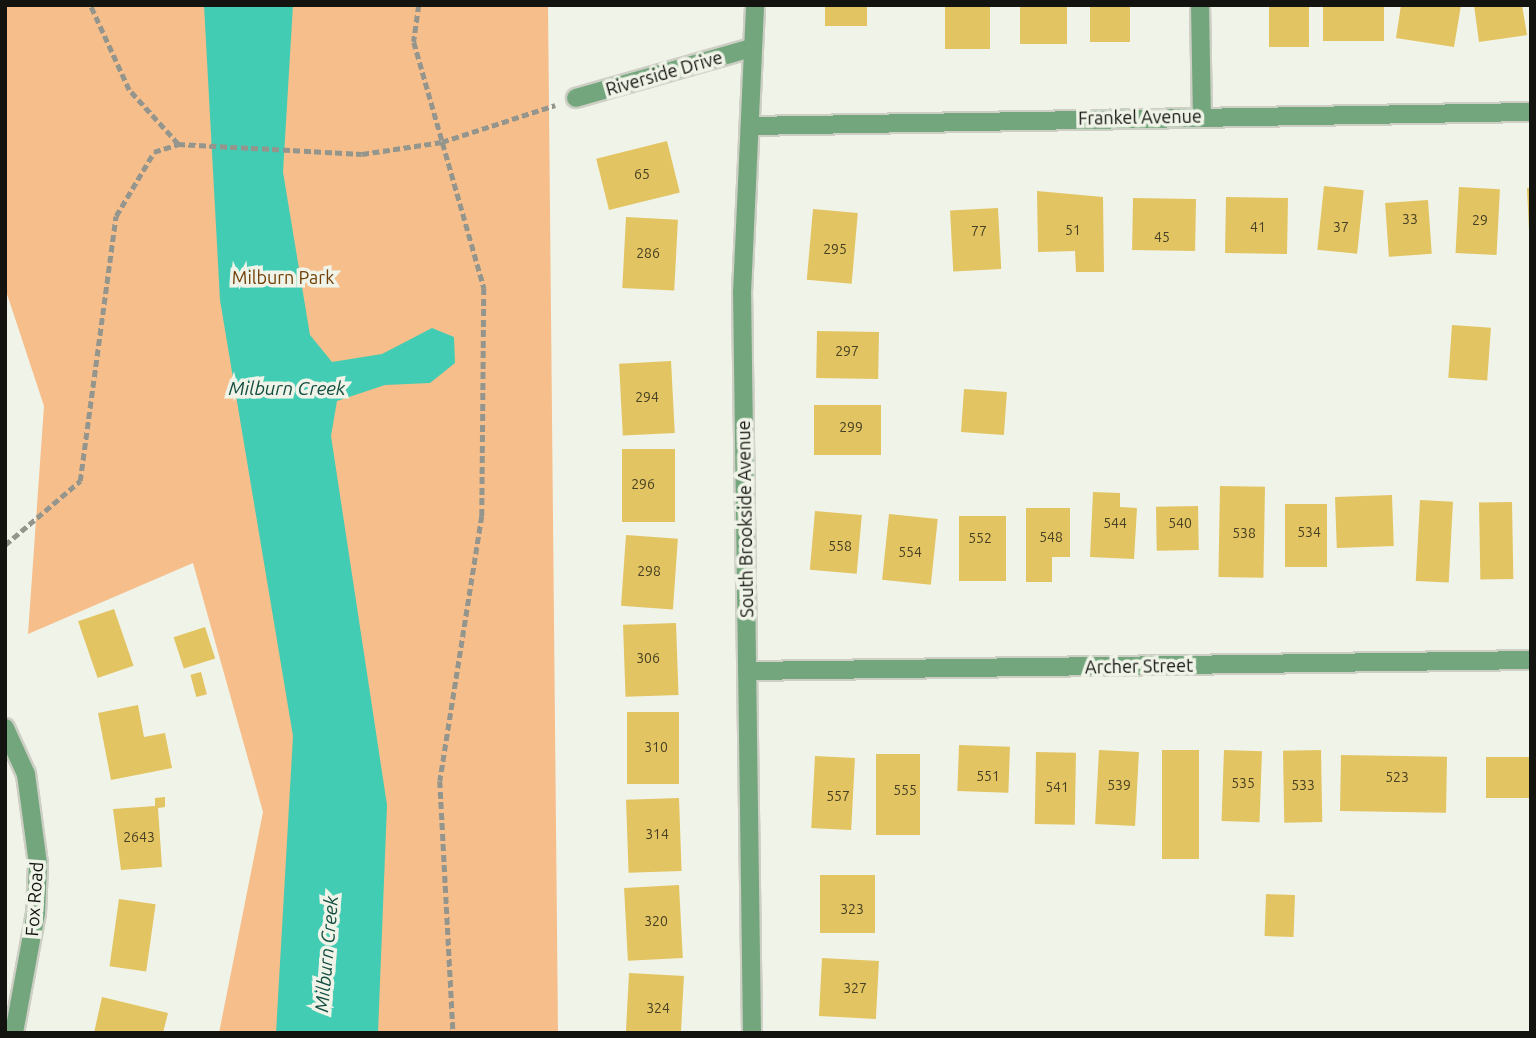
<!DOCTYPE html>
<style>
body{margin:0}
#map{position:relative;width:1536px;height:1038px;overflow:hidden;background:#f0f3e7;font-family:Ubuntu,sans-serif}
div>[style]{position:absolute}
.green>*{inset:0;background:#f6be8b}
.water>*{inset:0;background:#41ccb3}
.building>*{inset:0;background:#e3c462;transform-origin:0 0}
.path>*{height:4.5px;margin-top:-2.25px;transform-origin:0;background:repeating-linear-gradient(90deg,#94968d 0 7px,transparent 0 10.5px)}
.roads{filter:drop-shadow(2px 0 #cdcfc5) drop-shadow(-2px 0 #cdcfc5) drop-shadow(0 2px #cdcfc5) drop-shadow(0 -2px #cdcfc5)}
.street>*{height:18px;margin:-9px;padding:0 9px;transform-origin:9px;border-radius:9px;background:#73a67c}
span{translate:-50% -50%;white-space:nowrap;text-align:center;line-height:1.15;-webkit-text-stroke:7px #f0f3e7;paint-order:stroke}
.number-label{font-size:14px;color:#474024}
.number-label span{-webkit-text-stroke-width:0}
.street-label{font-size:18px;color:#131410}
.park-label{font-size:18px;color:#714109}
.water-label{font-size:19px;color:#134d42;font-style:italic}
.frame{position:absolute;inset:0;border:7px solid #131410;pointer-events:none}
</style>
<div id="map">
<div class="green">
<i style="clip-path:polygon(5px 5px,548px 5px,558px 1033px,219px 1033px,263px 812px,193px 563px,28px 634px,44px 406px,5px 288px)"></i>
</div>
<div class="water">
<i style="clip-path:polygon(204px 5px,293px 5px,283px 172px,310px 335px,332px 362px,382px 354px,432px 328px,454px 337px,455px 363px,430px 383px,385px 385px,337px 401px,331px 436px,387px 805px,378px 1033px,276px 1033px,293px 736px,220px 300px)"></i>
</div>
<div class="building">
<i style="left:825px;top:5px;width:42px;height:21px"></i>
<i style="left:945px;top:5px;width:45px;height:44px"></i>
<i style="left:1020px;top:5px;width:47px;height:39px"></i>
<i style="left:1090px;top:5px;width:40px;height:37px"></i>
<i style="left:1269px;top:5px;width:40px;height:42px"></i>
<i style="left:1323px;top:5px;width:61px;height:36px"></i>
<i style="clip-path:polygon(1401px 5px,1461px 5px,1454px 47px,1396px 38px)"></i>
<i style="clip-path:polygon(1474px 5px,1522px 5px,1527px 35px,1479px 42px)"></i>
<i style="left:667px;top:141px;width:53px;height:73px;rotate:76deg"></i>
<i style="left:1324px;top:186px;width:40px;height:64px;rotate:6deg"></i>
<i style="left:1459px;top:187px;width:41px;height:66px;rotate:3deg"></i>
<i style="clip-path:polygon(1527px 188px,1531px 188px,1531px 231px,1529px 231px)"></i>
<i style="clip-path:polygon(1037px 191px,1103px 197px,1104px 272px,1076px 272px,1075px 251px,1038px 252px)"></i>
<i style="left:1226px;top:197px;width:62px;height:56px;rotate:1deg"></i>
<i style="left:1133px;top:198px;width:63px;height:52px;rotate:1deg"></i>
<i style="left:1428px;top:200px;width:54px;height:43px;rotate:86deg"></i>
<i style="left:998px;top:208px;width:61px;height:48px;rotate:87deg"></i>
<i style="left:813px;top:209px;width:45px;height:71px;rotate:5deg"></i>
<i style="left:626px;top:217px;width:52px;height:71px;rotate:3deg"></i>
<i style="left:1452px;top:325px;width:39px;height:53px;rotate:4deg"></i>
<i style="left:817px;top:331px;width:62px;height:47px;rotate:1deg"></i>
<i style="left:671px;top:361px;width:72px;height:52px;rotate:87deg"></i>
<i style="left:964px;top:389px;width:43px;height:43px;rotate:4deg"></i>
<i style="left:814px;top:405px;width:67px;height:50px"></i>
<i style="left:622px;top:449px;width:53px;height:73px"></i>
<i style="left:1220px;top:486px;width:45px;height:91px;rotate:1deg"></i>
<i style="clip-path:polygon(1093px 492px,1120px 493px,1120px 507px,1137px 508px,1134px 559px,1090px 557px)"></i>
<i style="left:1392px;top:495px;width:51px;height:57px;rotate:88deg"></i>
<i style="left:1420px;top:500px;width:33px;height:81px;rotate:3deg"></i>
<i style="left:1512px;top:502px;width:77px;height:33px;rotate:89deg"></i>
<i style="left:1327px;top:504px;width:63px;height:42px;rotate:90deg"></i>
<i style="left:1198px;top:506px;width:44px;height:42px;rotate:89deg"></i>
<i style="clip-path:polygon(1026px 508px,1070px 508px,1070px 557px,1052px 557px,1052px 582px,1026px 582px)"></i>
<i style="left:815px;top:511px;width:47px;height:59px;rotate:5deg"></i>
<i style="left:889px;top:514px;width:49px;height:66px;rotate:6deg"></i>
<i style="left:959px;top:516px;width:47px;height:65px"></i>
<i style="left:626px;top:535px;width:52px;height:71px;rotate:4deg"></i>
<i style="left:114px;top:609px;width:60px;height:38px;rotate:71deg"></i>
<i style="left:676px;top:623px;width:72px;height:53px;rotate:88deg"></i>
<i style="left:205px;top:627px;width:33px;height:33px;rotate:72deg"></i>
<i style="left:201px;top:672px;width:23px;height:11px;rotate:75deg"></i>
<i style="clip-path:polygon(138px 705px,144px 737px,165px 733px,172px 768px,111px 780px,98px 713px)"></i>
<i style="left:627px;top:712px;width:52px;height:72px"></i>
<i style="left:959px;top:745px;width:51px;height:46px;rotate:2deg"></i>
<i style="left:1099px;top:750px;width:40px;height:74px;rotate:3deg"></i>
<i style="left:1162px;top:750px;width:37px;height:109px"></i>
<i style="left:1224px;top:750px;width:38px;height:71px;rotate:2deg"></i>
<i style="left:1321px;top:750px;width:72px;height:38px;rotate:89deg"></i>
<i style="left:1036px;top:752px;width:40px;height:72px;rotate:1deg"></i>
<i style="left:876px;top:754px;width:44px;height:81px"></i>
<i style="left:1341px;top:755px;width:106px;height:56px;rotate:1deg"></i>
<i style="left:815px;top:756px;width:40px;height:72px;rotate:3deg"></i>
<i style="left:1531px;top:757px;width:41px;height:45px;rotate:90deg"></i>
<i style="clip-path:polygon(165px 797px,165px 807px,158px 808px,162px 867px,121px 870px,113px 809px,155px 806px,155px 798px)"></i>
<i style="left:679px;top:798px;width:73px;height:53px;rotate:88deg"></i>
<i style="left:820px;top:875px;width:55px;height:58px"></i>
<i style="left:679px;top:885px;width:73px;height:55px;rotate:87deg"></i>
<i style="left:1266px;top:894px;width:29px;height:42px;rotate:2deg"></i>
<i style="left:119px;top:899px;width:37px;height:68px;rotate:8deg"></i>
<i style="left:822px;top:958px;width:57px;height:58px;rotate:3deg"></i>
<i style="left:629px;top:973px;width:55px;height:60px;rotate:3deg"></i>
<i style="clip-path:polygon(102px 997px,168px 1013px,163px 1033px,94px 1033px)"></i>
</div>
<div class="path">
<i style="left:419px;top:5px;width:37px;rotate:98deg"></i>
<i style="left:414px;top:42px;width:256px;rotate:74.1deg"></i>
<i style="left:484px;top:288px;width:228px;rotate:90.5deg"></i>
<i style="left:482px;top:516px;width:268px;rotate:99deg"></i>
<i style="left:440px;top:781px;width:252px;rotate:87deg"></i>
<i style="left:178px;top:144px;width:184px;rotate:3.1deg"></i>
<i style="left:362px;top:154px;width:81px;rotate:-8.5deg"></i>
<i style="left:442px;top:142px;width:119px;rotate:-18.1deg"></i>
<i style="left:5px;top:545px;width:99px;rotate:-40.5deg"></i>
<i style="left:80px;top:481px;width:267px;rotate:-82.3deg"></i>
<i style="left:116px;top:216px;width:74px;rotate:-59.3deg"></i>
<i style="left:154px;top:152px;width:25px;rotate:-18deg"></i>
<i style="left:178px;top:144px;width:73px;rotate:-132.2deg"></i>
<i style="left:129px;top:90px;width:94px;rotate:-114.6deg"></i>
</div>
<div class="roads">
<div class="street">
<i style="left:1200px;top:5px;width:111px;rotate:89deg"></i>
<i style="left:576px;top:98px;width:182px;rotate:-15.9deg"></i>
<i style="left:750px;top:126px;width:781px;rotate:-1.03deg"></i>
<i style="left:747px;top:671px;width:784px;rotate:-0.8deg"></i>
<i style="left:5px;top:728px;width:51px;rotate:65.5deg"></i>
<i style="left:26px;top:774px;width:91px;rotate:82.4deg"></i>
<i style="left:38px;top:864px;width:49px;rotate:92.3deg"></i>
<i style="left:36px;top:913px;width:122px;rotate:100.4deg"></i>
<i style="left:752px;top:1033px;width:740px;rotate:-90.77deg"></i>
<i style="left:742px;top:293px;width:288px;rotate:-87.4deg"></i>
</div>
</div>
<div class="number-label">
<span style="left:642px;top:174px">65</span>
<span style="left:1410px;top:219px">33</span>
<span style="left:1480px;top:220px">29</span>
<span style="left:1258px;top:227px">41</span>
<span style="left:1341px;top:227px">37</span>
<span style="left:1073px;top:230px">51</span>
<span style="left:979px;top:231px">77</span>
<span style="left:1162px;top:237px">45</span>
<span style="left:835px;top:249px">295</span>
<span style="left:648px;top:253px">286</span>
<span style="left:847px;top:351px">297</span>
<span style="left:647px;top:397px">294</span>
<span style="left:851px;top:427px">299</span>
<span style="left:643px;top:484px">296</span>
<span style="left:1115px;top:523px">544</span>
<span style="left:1180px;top:523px">540</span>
<span style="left:1309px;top:532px">534</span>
<span style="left:1244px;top:533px">538</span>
<span style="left:1051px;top:537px">548</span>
<span style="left:980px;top:538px">552</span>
<span style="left:840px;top:546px">558</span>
<span style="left:910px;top:552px">554</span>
<span style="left:649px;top:571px">298</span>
<span style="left:648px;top:658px">306</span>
<span style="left:656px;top:747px">310</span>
<span style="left:988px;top:776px">551</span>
<span style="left:1397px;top:777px">523</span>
<span style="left:1243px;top:783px">535</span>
<span style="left:1119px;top:785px">539</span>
<span style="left:1303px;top:785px">533</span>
<span style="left:1057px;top:787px">541</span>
<span style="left:905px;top:790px">555</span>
<span style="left:838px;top:796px">557</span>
<span style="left:657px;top:834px">314</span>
<span style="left:139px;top:837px">2643</span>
<span style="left:852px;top:909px">323</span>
<span style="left:656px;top:921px">320</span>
<span style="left:855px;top:988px">327</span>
<span style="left:658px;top:1008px">324</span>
</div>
<div class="street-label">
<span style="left:664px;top:73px;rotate:-16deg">Riverside Drive</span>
<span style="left:1140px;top:117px;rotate:-1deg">Frankel Avenue</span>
<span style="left:745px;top:519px;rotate:-91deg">South Brookside Avenue</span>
<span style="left:1139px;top:666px;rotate:-1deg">Archer Street</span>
<span style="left:34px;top:899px;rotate:-86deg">Fox Road</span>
</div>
<div class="park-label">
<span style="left:283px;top:277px">Milburn Park</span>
</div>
<div class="water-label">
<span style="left:287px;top:389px">Milburn Creek</span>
<span style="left:327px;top:954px;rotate:-85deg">Milburn Creek</span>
</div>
<div class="frame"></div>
</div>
